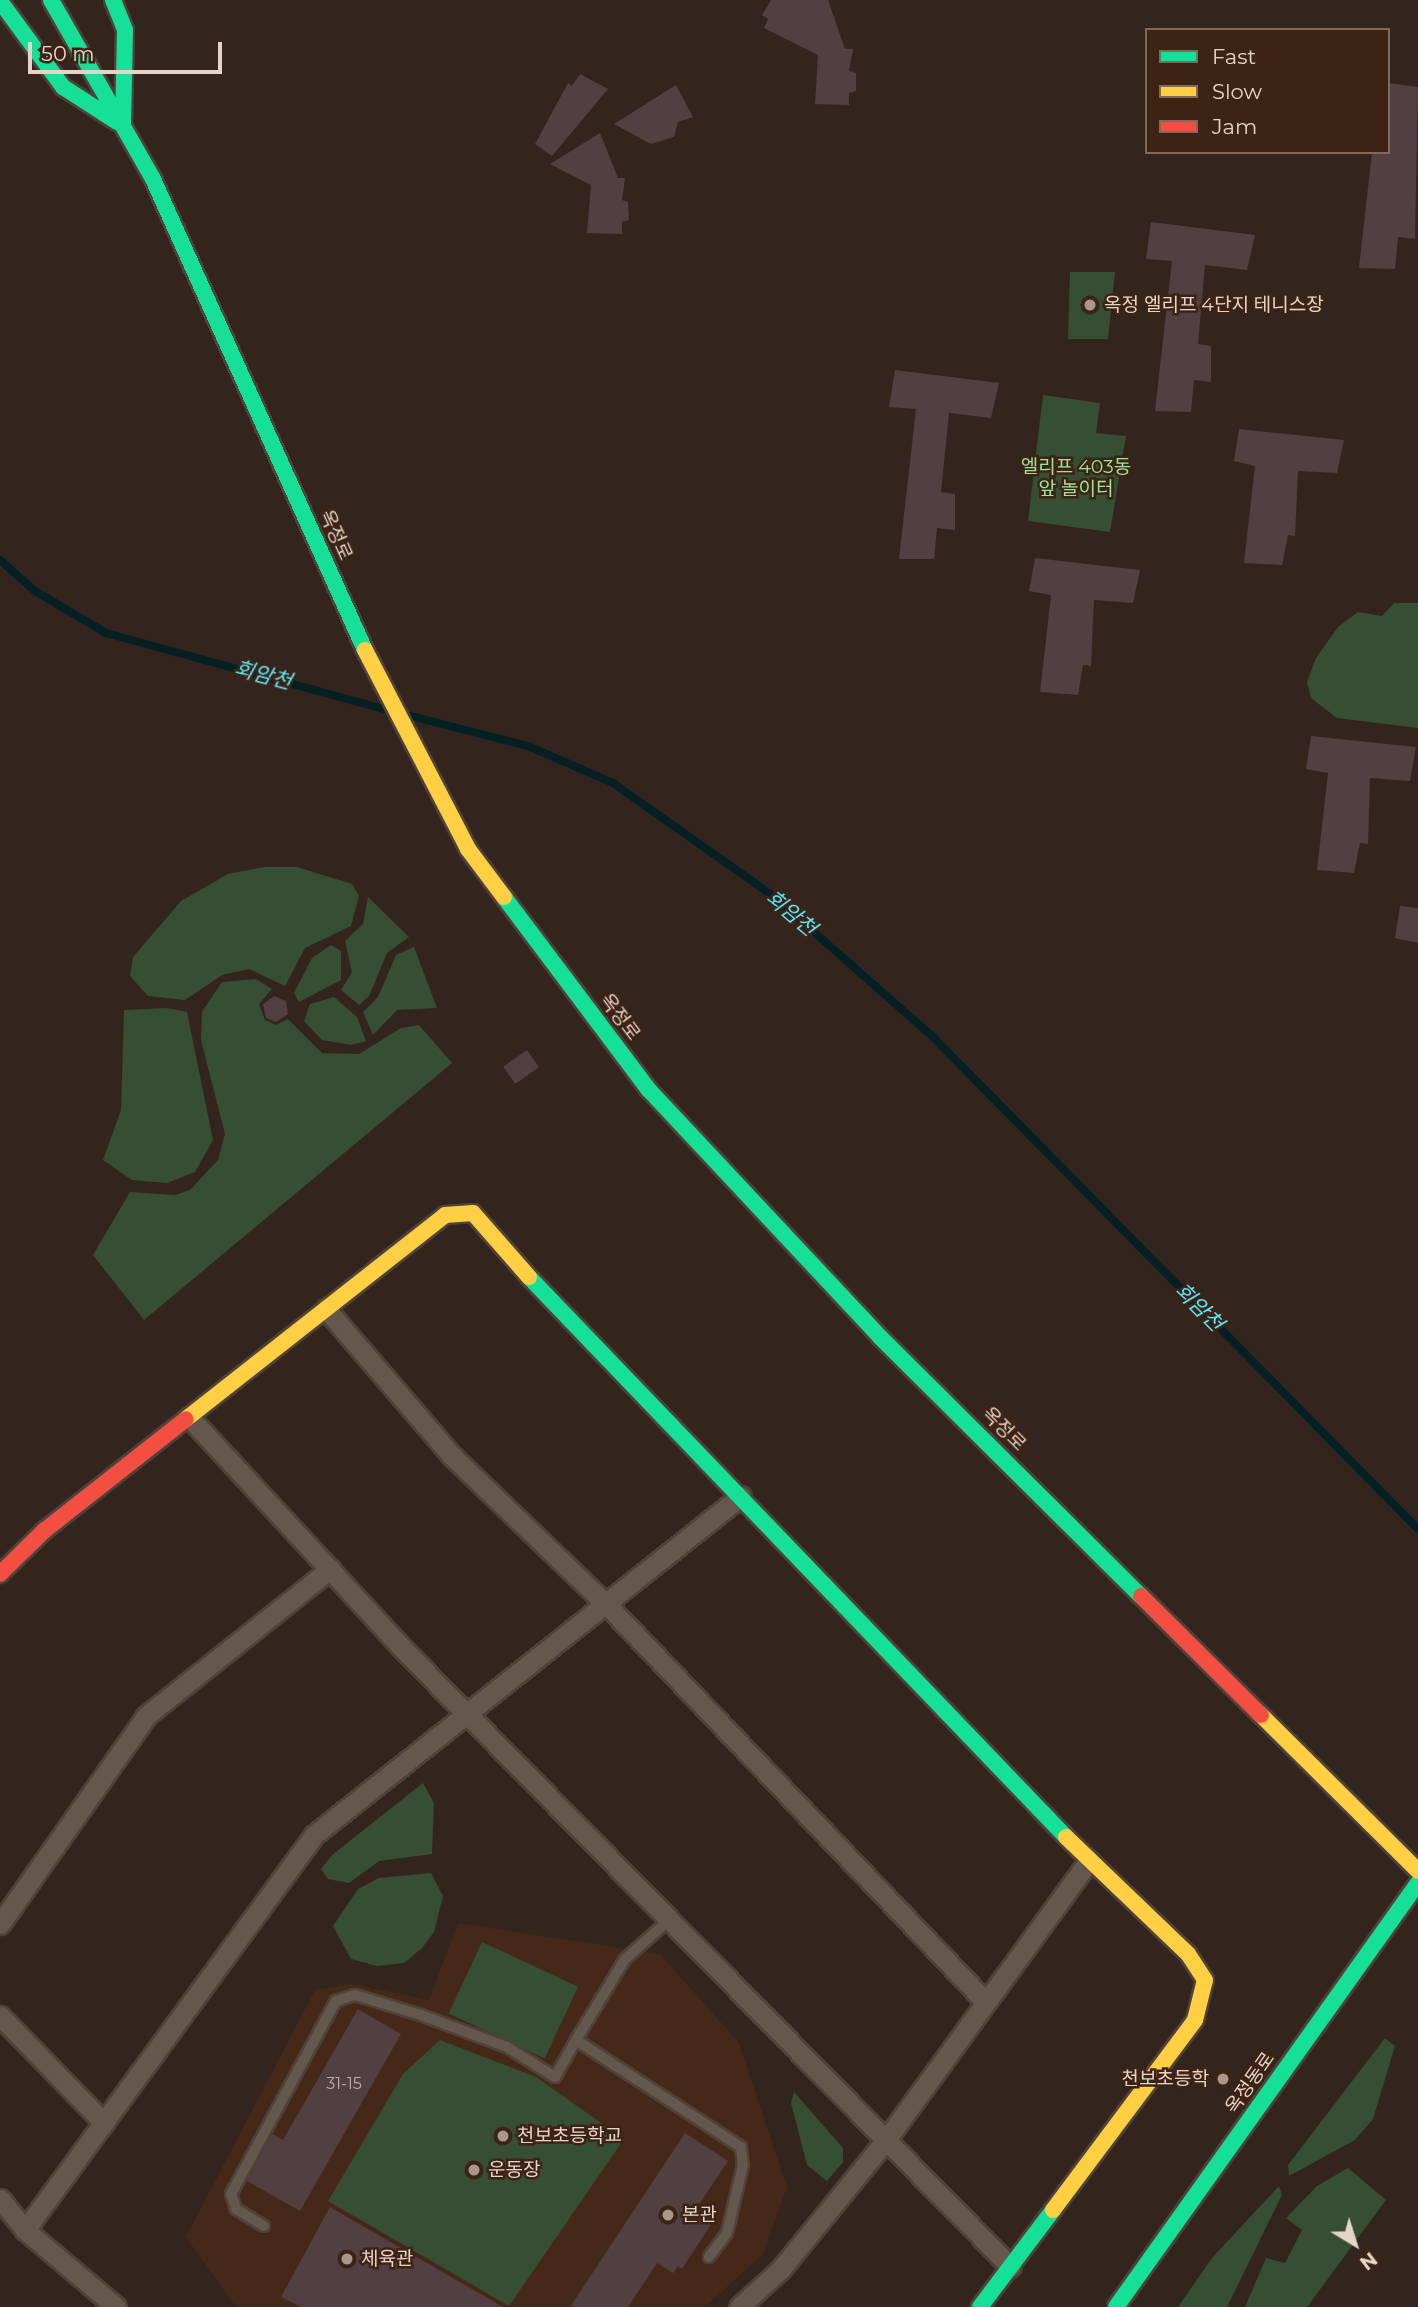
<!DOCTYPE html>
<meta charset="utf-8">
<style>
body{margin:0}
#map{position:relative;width:1418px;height:2307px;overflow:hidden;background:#33251d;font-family:Montserrat,"Noto Sans KR",sans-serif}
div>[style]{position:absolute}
.built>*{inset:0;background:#462818}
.green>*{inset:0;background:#364e33;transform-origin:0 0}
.stream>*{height:8px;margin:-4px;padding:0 4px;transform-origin:4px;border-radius:4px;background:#052023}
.building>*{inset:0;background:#513f42;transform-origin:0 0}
.roads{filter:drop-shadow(2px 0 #4e423a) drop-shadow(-2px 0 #4e423a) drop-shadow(0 2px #4e423a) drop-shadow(0 -2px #4e423a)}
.lane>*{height:10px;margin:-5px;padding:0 5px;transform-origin:5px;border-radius:5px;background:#64584c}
.street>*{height:19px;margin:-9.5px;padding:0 9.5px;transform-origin:9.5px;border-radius:9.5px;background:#64584c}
.fast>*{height:16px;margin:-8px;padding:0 8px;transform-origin:8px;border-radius:8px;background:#16e098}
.slow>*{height:16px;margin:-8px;padding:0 8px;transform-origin:8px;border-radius:8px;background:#ffcf43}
.jam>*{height:16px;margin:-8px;padding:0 8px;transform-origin:8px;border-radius:8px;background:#f24e42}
.dots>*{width:19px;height:19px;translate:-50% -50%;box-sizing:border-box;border:4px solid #3c2314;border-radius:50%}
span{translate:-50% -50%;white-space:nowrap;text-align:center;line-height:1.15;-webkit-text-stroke:5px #3c2314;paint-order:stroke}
.number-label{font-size:16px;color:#c0afa8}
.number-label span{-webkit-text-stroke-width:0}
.poi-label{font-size:19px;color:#e5d4ca}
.left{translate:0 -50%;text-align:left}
.right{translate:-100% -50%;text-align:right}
.park-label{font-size:19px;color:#99e59b}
.street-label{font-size:19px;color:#e5d4ca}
.water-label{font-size:21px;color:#54e8fe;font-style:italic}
.legend{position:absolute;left:1145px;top:28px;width:245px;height:126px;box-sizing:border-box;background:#3c2314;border:2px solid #806a5d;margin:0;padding:9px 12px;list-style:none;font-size:21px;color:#e5d4ca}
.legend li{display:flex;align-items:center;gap:14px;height:35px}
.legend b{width:35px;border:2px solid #806a5d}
.north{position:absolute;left:1320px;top:2209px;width:70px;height:70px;-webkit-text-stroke:5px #3c2314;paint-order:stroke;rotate:142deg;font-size:19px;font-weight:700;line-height:28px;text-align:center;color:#e5d4ca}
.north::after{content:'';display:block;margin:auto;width:24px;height:32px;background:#e5d4ca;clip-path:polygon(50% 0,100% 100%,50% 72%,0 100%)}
.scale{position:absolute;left:28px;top:42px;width:194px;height:32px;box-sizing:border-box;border:4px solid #e5d4ca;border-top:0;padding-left:9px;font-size:21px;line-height:24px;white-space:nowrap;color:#e5d4ca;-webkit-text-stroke:5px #3c2314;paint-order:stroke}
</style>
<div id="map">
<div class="built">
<i style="clip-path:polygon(458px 1923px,660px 1954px,739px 2043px,787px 2187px,763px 2254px,705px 2307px,236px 2307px,186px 2237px,315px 1990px,352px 1984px,429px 2000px)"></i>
</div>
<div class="green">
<i style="clip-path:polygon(1070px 272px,1115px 272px,1108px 339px,1068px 339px)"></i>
<i style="clip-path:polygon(1043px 395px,1100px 403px,1096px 433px,1126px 436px,1110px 532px,1028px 521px)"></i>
<i style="clip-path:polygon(1394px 603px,1418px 603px,1418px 728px,1337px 718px,1311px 698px,1307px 682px,1316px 658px,1338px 627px,1358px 612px,1382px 616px)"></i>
<i style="clip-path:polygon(264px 867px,297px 867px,352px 884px,359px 896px,351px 926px,305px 948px,285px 986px,249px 969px,222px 975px,185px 1000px,148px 996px,130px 976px,133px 957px,181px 901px,228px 874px)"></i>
<i style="clip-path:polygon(368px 897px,409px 937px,387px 953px,369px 996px,359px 1005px,341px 990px,352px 972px,345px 941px,363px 924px)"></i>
<i style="clip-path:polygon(331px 945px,341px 951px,341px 980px,299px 1002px,294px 993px,312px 958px)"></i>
<i style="clip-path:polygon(414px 947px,437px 1008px,397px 1010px,373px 1035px,363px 1012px,378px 997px,396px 955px)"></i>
<i style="clip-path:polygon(256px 979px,272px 989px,259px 1004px,265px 1020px,276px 1025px,288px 1019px,322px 1053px,359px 1054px,401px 1028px,419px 1025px,452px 1063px,144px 1320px,93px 1255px,130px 1192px,175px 1195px,190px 1190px,218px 1160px,225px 1134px,201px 1040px,202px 1012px,222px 982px)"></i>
<i style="clip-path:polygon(334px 997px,357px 1017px,366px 1041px,351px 1045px,322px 1040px,304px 1021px,310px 1004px)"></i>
<i style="clip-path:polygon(167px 1008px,187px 1012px,213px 1140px,195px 1172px,167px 1183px,132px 1180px,103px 1160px,121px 1110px,124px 1010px)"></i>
<i style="clip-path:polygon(423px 1783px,434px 1803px,432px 1854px,379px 1861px,349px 1883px,328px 1879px,321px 1869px,332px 1855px)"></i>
<i style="clip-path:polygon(431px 1873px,443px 1896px,434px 1932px,422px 1948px,404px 1963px,377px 1966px,351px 1959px,333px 1926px,358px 1889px,379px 1878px)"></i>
<i style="left:482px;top:1942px;width:106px;height:79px;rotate:25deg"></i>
<i style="clip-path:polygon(1385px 2038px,1395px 2046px,1373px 2119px,1355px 2140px,1289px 2176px,1288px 2165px)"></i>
<i style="clip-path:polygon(440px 2040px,536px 2077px,624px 2139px,509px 2306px,328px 2201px,403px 2074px)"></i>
<i style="clip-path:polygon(794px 2092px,843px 2148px,843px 2162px,827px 2181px,807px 2165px,791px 2103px)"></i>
<i style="clip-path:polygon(1348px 2168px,1386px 2200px,1307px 2307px,1245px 2307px,1266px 2258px,1285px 2263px,1302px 2230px,1286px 2218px,1317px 2186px)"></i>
<i style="clip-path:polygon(1279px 2186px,1282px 2195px,1227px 2307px,1178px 2307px,1212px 2258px)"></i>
</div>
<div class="stream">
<i style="left:0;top:560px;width:47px;rotate:41.5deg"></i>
<i style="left:35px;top:591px;width:82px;rotate:30.6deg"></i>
<i style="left:106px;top:633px;width:288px;rotate:15.3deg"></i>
<i style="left:403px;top:714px;width:129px;rotate:14.4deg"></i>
<i style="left:528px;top:746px;width:93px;rotate:23.5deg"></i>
<i style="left:613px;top:783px;width:194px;rotate:35.2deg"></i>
<i style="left:772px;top:895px;width:216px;rotate:41.4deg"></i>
<i style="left:934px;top:1038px;width:689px;rotate:45.41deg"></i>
</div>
<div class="building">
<i style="clip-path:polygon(771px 0,828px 0,845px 49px,853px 49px,849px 71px,856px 73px,856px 91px,849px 93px,849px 105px,815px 104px,818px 55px,764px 28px,768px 19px,762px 15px)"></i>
<i style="clip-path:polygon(580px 74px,608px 89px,552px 156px,535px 144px,568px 83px,572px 86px)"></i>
<i style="clip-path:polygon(1388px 83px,1418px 87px,1415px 239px,1398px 237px,1395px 269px,1359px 268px,1372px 152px,1388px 152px)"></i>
<i style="clip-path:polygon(676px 85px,693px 117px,678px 122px,674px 137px,651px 144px,614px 124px)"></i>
<i style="clip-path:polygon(600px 133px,618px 178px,625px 178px,622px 200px,628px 202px,629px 220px,622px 222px,622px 234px,587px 233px,591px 185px,550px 164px)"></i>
<i style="clip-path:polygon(1151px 222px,1255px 235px,1247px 270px,1205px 265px,1198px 344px,1211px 346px,1211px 382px,1194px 380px,1191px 412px,1155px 411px,1172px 261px,1146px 259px)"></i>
<i style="clip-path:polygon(895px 370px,999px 383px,991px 418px,949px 413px,941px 492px,955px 494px,955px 530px,937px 528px,934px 559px,899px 559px,916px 409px,889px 407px)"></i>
<i style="clip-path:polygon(1239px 429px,1344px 440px,1337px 473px,1298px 471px,1295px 536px,1288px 535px,1282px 565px,1244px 563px,1255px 466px,1234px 461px)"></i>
<i style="clip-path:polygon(1035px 558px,1140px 570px,1133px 603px,1094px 600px,1091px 666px,1083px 665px,1078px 695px,1040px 692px,1051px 595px,1029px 591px)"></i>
<i style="clip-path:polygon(1311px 736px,1416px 747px,1410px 781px,1370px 778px,1368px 844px,1360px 843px,1354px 873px,1317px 870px,1328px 773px,1306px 769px)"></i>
<i style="clip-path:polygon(1400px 906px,1418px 908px,1418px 943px,1395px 938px)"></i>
<i style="clip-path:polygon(274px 996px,286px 1001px,288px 1014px,276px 1022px,266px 1018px,263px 1004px)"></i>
<i style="left:527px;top:1050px;width:21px;height:29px;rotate:55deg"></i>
<i style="clip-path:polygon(358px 2009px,401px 2034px,300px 2211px,247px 2181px,272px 2134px,283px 2140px)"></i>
<i style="clip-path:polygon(685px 2133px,728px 2161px,696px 2209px,714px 2220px,682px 2269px,678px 2266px,673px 2273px,657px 2263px,628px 2307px,570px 2307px)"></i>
<i style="clip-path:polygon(330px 2207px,503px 2307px,301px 2307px,281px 2297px)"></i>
</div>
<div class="roads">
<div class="lane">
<i style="left:669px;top:1920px;width:59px;rotate:138.4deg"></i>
<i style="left:625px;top:1959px;width:95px;rotate:121.2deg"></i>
<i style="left:576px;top:2040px;width:197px;rotate:33deg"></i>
<i style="left:741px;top:2147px;width:18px;rotate:84deg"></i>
<i style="left:743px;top:2165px;width:70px;rotate:103.2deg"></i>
<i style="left:727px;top:2233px;width:30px;rotate:127deg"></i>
<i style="left:264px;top:2226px;width:33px;rotate:-149deg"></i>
<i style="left:236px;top:2209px;width:16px;rotate:-108deg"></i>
<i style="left:231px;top:2194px;width:220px;rotate:-61.5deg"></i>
<i style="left:336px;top:2001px;width:20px;rotate:-18deg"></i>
<i style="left:355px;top:1995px;width:69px;rotate:16.9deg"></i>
<i style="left:421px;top:2015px;width:92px;rotate:20.4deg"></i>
<i style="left:507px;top:2047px;width:57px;rotate:32deg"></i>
<i style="left:555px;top:2077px;width:43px;rotate:-60.4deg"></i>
</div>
<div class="street">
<i style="left:326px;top:1309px;width:194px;rotate:49.4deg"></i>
<i style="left:452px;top:1456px;width:215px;rotate:43.9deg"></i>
<i style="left:607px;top:1605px;width:546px;rotate:46.34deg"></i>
<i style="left:189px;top:1417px;width:314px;rotate:47.3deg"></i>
<i style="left:402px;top:1648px;width:868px;rotate:45.47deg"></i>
<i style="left:0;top:1924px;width:254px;rotate:-54.9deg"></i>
<i style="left:146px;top:1716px;width:236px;rotate:-38.6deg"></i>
<i style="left:0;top:2016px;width:149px;rotate:45.8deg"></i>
<i style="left:0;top:2199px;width:40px;rotate:51deg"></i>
<i style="left:25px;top:2230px;width:119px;rotate:40.2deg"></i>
<i style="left:25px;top:2230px;width:489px;rotate:-53.8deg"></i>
<i style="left:314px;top:1835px;width:545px;rotate:-38.45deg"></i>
<i style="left:739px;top:2307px;width:57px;rotate:-42.1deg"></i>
<i style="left:781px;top:2269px;width:166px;rotate:-50.9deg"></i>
<i style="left:886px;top:2140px;width:345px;rotate:-54deg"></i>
</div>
<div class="fast">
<i style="left:51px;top:0;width:206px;rotate:60.3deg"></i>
<i style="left:153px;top:179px;width:517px;rotate:65.77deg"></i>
<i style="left:113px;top:0;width:32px;rotate:68deg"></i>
<i style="left:125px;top:30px;width:93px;rotate:91.2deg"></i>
<i style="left:0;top:1px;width:107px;rotate:53.8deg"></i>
<i style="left:63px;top:87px;width:64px;rotate:32.9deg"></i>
<i style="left:504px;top:897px;width:241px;rotate:53.1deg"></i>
<i style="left:649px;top:1090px;width:338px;rotate:46.9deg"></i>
<i style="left:880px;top:1337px;width:368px;rotate:44.8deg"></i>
<i style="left:529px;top:1277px;width:776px;rotate:46.2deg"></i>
<i style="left:980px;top:2307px;width:121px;rotate:-53deg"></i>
<i style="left:1116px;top:2307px;width:521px;rotate:-54.54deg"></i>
</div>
<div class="slow">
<i style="left:365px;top:650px;width:224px;rotate:62.6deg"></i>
<i style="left:468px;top:849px;width:60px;rotate:53.1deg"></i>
<i style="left:186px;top:1419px;width:330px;rotate:-38.2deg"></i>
<i style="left:445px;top:1215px;width:28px;rotate:-4deg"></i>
<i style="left:473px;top:1213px;width:85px;rotate:48.8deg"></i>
<i style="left:1261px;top:1715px;width:221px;rotate:44.8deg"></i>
<i style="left:1053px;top:2210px;width:237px;rotate:-53.2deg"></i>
<i style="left:1195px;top:2020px;width:41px;rotate:-76deg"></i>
<i style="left:1205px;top:1980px;width:31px;rotate:-123deg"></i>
<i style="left:1188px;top:1954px;width:169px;rotate:-136.2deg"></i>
</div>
<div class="jam">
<i style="left:0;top:1574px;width:63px;rotate:-44.4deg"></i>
<i style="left:45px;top:1530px;width:179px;rotate:-38.2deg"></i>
<i style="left:1141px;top:1596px;width:169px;rotate:44.8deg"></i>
</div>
</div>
<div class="dots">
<i style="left:1090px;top:305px;background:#a7978d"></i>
<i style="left:1223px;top:2079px;background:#a7978d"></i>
<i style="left:503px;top:2136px;background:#a7978d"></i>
<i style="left:474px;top:2170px;background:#a7978d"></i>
<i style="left:668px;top:2215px;background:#a7978d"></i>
<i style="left:347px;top:2259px;background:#a7978d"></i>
</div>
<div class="number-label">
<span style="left:344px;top:2084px">31-15</span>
</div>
<div class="poi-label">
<span class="left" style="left:1104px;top:305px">옥정 엘리프 4단지 테니스장</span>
<span class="right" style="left:1209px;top:2079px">천보초등학</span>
<span class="left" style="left:517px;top:2136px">천보초등학교</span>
<span class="left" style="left:488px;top:2170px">운동장</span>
<span class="left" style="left:682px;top:2215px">본관</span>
<span class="left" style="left:361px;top:2259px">체육관</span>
</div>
<div class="park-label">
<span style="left:1076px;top:478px">엘리프 403동<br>앞 놀이터</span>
</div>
<div class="street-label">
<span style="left:336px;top:535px;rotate:66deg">옥정로</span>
<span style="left:620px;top:1017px;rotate:53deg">옥정로</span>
<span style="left:1004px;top:1429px;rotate:45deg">옥정로</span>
<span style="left:1250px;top:2083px;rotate:-55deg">옥정동로</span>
</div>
<div class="water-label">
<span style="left:263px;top:675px;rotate:15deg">회암천</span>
<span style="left:791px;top:913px;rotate:40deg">회암천</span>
<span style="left:1199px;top:1307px;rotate:45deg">회암천</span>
</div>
<ul class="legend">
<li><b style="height:9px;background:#16e098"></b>Fast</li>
<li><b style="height:9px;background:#ffcf43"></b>Slow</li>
<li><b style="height:9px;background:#f24e42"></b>Jam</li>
</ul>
<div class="north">N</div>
<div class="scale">50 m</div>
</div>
